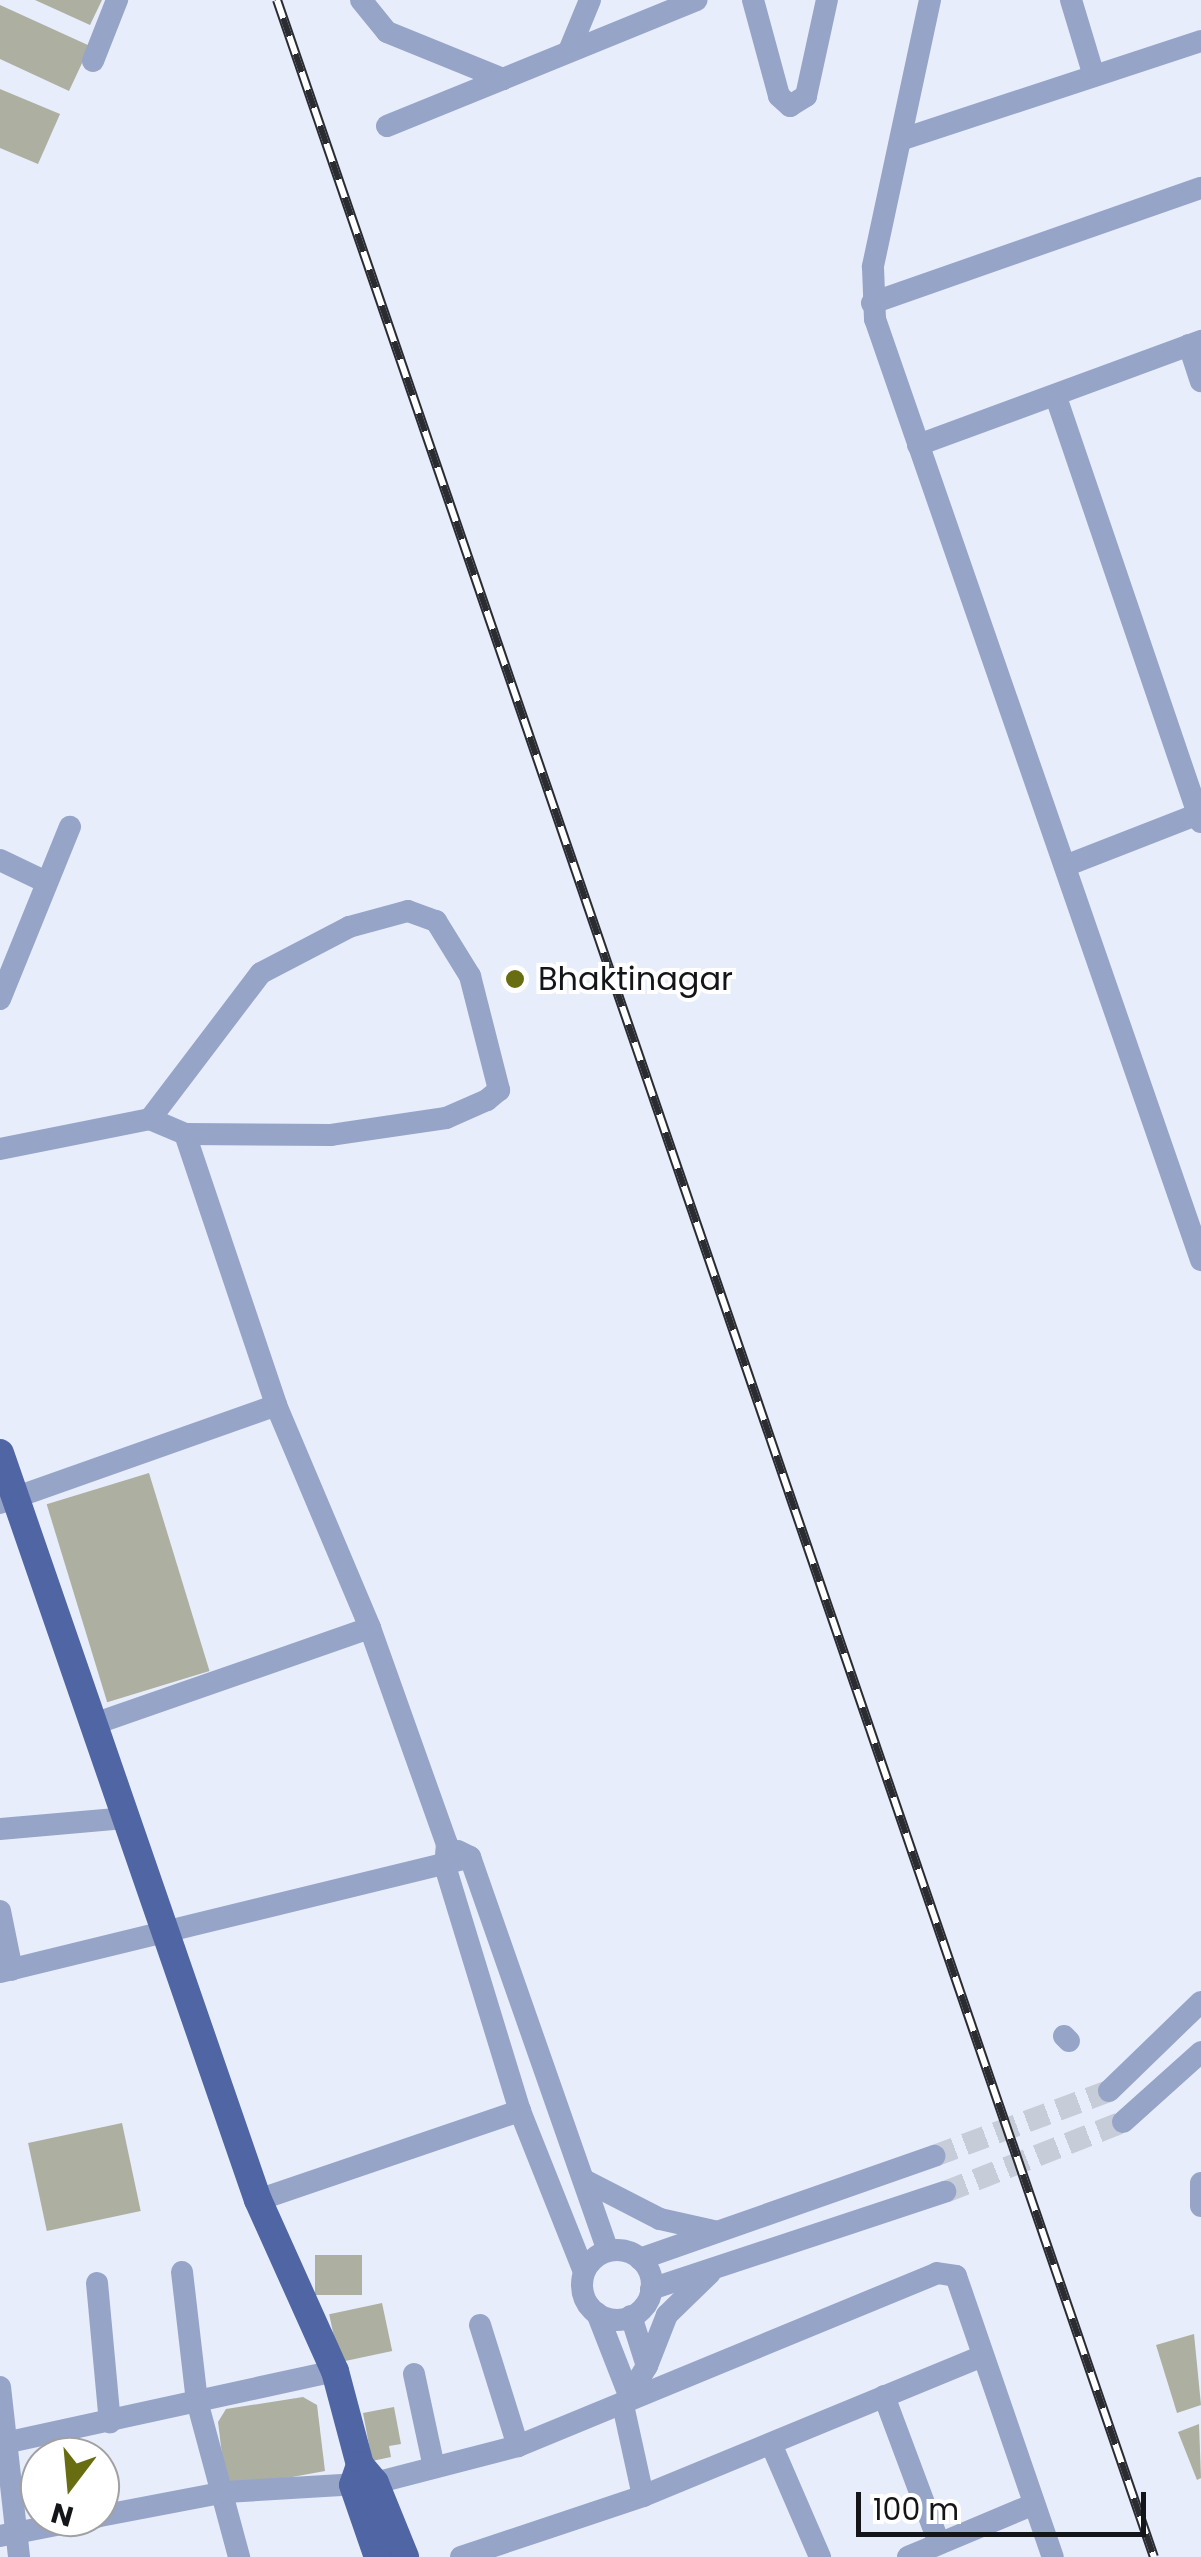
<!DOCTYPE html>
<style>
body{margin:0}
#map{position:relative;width:1201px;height:2557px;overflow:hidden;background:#e7edfa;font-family:Poppins,sans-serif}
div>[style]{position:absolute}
.building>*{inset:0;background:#adafa1;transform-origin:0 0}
.minor-tunnel>*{height:22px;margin-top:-11px;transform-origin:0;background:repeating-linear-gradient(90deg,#c7cdd8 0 22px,transparent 0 33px)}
.minor>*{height:22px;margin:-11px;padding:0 11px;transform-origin:11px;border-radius:11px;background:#96a4c8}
.minor>.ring{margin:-11px;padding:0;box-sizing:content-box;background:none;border:22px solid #96a4c8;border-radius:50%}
.major>*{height:28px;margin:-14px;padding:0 14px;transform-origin:14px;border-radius:14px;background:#5065a4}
.rail>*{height:10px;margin-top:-5px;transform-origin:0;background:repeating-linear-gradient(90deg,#fff 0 19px,#2a2c31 0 38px);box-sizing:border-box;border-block:2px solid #2a2c31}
.dots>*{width:28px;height:28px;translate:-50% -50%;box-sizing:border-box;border:5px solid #fff;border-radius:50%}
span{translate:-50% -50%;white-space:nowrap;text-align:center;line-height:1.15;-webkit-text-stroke:8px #fff;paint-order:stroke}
.poi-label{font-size:32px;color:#131519}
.left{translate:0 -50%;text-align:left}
.north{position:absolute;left:20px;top:2437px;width:100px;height:100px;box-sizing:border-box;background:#fff;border:2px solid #a1a1a3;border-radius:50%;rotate:196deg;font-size:28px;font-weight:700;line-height:40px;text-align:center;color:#131519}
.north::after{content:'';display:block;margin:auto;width:35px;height:45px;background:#696d11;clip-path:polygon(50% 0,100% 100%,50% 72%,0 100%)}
.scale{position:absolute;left:856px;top:2492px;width:290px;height:45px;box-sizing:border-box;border:5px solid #131519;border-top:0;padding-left:12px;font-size:30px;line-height:35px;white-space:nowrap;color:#131519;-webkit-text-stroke:8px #fff;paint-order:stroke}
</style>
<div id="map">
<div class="building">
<i style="clip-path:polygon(35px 0,102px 0,90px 25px)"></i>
<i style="clip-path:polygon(0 5px,90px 46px,69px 91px,0 59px)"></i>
<i style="clip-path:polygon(0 89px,60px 114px,38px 164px,0 148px)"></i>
<i style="left:149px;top:1473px;width:207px;height:107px;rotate:73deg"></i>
<i style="left:122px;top:2123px;width:90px;height:96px;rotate:78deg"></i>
<i style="left:362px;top:2255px;width:40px;height:47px;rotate:90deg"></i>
<i style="left:382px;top:2303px;width:49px;height:54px;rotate:78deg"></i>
<i style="clip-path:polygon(1194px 2334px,1201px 2405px,1177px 2413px,1156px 2345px)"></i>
<i style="clip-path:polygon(303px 2397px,317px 2405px,325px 2471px,232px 2488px,225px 2479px,218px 2422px,226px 2409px)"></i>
<i style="clip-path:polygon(394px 2407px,401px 2444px,389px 2446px,391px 2457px,372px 2461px,363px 2413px)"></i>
<i style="clip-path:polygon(1199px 2424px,1201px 2478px,1197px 2480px,1178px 2432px)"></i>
</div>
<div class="minor-tunnel">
<i style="left:934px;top:2156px;width:187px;rotate:-20.4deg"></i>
<i style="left:945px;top:2192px;width:191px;rotate:-21.5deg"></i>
</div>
<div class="minor">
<i style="left:361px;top:0;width:41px;rotate:50.9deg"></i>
<i style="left:387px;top:32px;width:125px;rotate:22.1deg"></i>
<i style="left:503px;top:79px;width:209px;rotate:-22.2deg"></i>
<i style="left:753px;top:0;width:99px;rotate:74.8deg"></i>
<i style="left:779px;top:96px;width:15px;rotate:42deg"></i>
<i style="left:790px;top:106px;width:19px;rotate:-32deg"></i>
<i style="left:806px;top:96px;width:98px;rotate:-77.7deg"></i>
<i style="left:930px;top:0;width:273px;rotate:102.1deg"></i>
<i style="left:873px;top:267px;width:52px;rotate:87.8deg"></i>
<i style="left:875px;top:319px;width:996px;rotate:70.89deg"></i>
<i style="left:1071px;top:0;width:79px;rotate:73.2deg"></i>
<i style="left:569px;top:51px;width:55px;rotate:-67.6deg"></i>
<i style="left:93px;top:61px;width:66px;rotate:-68.5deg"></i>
<i style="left:387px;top:126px;width:125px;rotate:-22.1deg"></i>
<i style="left:903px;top:139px;width:314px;rotate:-18.2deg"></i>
<i style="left:872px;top:303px;width:349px;rotate:-19.3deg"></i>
<i style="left:1189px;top:345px;width:38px;rotate:72deg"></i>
<i style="left:1056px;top:397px;width:449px;rotate:71.2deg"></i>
<i style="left:918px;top:445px;width:302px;rotate:-20.2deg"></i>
<i style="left:0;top:860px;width:51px;rotate:25.6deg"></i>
<i style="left:1065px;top:866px;width:146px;rotate:-21.3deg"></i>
<i style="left:0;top:999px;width:186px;rotate:-67.9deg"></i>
<i style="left:150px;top:1119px;width:183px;rotate:-52.8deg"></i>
<i style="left:261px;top:973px;width:99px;rotate:-27.6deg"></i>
<i style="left:349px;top:927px;width:61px;rotate:-15.2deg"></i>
<i style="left:408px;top:911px;width:30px;rotate:20deg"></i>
<i style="left:436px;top:921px;width:65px;rotate:58.3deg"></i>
<i style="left:470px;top:976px;width:118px;rotate:75.7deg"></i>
<i style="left:499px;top:1090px;width:16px;rotate:140deg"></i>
<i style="left:487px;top:1100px;width:45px;rotate:156.3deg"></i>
<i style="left:446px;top:1118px;width:116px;rotate:171.6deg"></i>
<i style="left:331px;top:1135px;width:146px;rotate:-179.6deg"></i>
<i style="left:0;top:1149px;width:153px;rotate:-11.3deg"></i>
<i style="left:150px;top:1119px;width:38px;rotate:23deg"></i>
<i style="left:185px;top:1134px;width:286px;rotate:71.4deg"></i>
<i style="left:276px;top:1405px;width:242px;rotate:67.1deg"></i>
<i style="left:370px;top:1628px;width:229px;rotate:70.4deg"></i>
<i style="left:447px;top:1844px;width:22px;rotate:95deg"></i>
<i style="left:445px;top:1866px;width:256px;rotate:73deg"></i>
<i style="left:520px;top:2111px;width:173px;rotate:68.3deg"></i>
<i style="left:0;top:1503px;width:293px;rotate:-19.5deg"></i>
<i style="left:94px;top:1724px;width:292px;rotate:-19.2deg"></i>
<i style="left:0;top:1829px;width:125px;rotate:-5deg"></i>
<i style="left:458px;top:1851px;width:13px;rotate:27deg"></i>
<i style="left:470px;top:1857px;width:417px;rotate:70.7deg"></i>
<i style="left:0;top:1911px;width:60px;rotate:78.5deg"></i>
<i style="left:0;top:1972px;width:484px;rotate:-13.7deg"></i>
<i style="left:1064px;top:2036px;width:7px;rotate:45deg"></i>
<i style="left:1109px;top:2091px;width:128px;rotate:-44.1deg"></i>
<i style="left:1123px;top:2122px;width:105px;rotate:-41.9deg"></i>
<i style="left:584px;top:2180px;width:85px;rotate:27.2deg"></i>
<i style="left:660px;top:2219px;width:55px;rotate:12.5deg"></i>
<i style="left:1201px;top:2183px;width:23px;rotate:90deg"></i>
<i style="left:258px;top:2200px;width:277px;rotate:-18.8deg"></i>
<i class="ring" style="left:582px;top:2250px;width:48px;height:48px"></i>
<i style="left:640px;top:2259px;width:312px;rotate:-19.3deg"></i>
<i style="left:182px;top:2272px;width:130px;rotate:83.4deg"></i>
<i style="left:197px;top:2401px;width:162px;rotate:74.9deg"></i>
<i style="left:97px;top:2283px;width:140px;rotate:84.7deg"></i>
<i style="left:651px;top:2289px;width:310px;rotate:-18.3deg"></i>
<i style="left:597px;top:2313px;width:83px;rotate:68.7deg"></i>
<i style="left:631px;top:2316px;width:52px;rotate:72.3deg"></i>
<i style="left:647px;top:2366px;width:46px;rotate:121.6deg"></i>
<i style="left:623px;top:2405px;width:93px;rotate:77.6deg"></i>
<i style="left:480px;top:2325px;width:127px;rotate:72.6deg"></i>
<i style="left:647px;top:2366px;width:55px;rotate:-68.6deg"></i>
<i style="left:667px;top:2315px;width:60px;rotate:-44.3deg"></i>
<i style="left:414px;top:2374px;width:95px;rotate:77.9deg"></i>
<i style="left:0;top:2387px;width:171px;rotate:83.6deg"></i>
<i style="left:884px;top:2396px;width:157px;rotate:69.5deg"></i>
<i style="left:0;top:2444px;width:343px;rotate:-12.3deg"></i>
<i style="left:772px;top:2446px;width:121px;rotate:66.6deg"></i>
<i style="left:100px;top:2516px;width:128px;rotate:-10.8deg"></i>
<i style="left:226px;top:2492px;width:149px;rotate:-3.5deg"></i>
<i style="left:375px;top:2483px;width:148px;rotate:-14.5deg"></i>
<i style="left:518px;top:2446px;width:453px;rotate:-22.4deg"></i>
<i style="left:937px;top:2273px;width:19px;rotate:9deg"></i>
<i style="left:956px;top:2276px;width:297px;rotate:71deg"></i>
<i style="left:0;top:2536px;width:99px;rotate:-11.1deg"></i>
<i style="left:461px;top:2557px;width:192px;rotate:-18.5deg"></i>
<i style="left:643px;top:2496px;width:367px;rotate:-22.4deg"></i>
<i style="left:908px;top:2557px;width:134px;rotate:-22.8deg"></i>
</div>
<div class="major">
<i style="left:0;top:1453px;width:790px;rotate:70.95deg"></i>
<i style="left:258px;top:2200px;width:188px;rotate:65.8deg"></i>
<i style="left:335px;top:2371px;width:97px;rotate:75.1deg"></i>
<i style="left:360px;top:2465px;width:23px;rotate:50deg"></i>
<i style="left:375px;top:2483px;width:80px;rotate:67.9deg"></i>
<i style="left:360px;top:2465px;width:21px;rotate:109deg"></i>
<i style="left:353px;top:2485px;width:76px;rotate:70.9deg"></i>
</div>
<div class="rail">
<i style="left:277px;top:0;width:2703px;rotate:71.07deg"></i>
</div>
<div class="dots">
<i style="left:515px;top:979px;background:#696d11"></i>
</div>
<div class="poi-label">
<span class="left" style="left:538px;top:979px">Bhaktinagar</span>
</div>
<div class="north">N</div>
<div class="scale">100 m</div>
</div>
